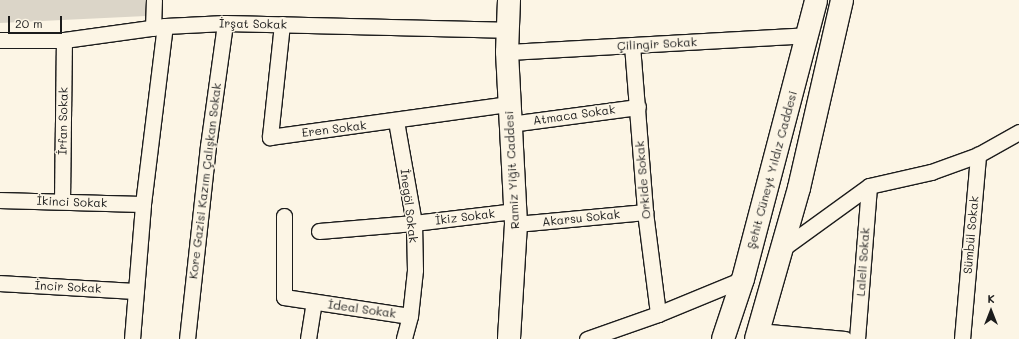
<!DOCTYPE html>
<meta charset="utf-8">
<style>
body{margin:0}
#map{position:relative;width:1019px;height:339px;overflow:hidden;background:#fcf5e5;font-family:Mali,sans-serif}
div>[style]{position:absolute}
.green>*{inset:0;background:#dbd5c8}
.roads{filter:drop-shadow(1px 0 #1c1c1c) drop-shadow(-1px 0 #1c1c1c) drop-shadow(0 1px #1c1c1c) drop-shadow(0 -1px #1c1c1c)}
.minor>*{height:15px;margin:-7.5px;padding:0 7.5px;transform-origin:7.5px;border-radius:7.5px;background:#fcf5e5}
.secondary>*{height:22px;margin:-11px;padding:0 11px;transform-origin:11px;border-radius:11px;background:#fcf5e5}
.primary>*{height:22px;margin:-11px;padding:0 11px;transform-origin:11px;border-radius:11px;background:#fcf5e5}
span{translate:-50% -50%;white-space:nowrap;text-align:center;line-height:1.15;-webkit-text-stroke:3px #fcf5e5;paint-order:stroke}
.street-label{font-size:12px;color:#1c1c1c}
.north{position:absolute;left:971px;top:291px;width:40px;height:40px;-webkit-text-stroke:3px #fcf5e5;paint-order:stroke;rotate:0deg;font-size:11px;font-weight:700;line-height:16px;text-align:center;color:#1c1c1c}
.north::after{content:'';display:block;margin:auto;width:14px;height:18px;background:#1c1c1c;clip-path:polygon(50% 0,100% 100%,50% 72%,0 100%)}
.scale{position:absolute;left:8px;top:16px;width:54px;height:18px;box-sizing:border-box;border:2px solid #1c1c1c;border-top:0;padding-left:5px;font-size:12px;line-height:14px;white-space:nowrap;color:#1c1c1c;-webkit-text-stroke:3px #fcf5e5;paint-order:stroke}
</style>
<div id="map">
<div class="green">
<i style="clip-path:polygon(0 0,146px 0,146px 16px,0 23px)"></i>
</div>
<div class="roads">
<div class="minor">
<i style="left:282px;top:24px;width:114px;rotate:96.1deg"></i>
<i style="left:270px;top:137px;width:241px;rotate:-7.9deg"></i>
<i style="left:153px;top:28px;width:28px;rotate:-88deg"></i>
<i style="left:0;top:40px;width:64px"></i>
<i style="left:64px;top:40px;width:102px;rotate:-7.9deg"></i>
<i style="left:165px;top:26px;width:60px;rotate:-2.9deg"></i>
<i style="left:225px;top:23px;width:282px;rotate:1.4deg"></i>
<i style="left:632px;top:45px;width:168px;rotate:85.5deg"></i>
<i style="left:645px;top:212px;width:103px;rotate:82.7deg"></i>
<i style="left:507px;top:52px;width:301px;rotate:-3.2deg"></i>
<i style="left:396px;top:121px;width:104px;rotate:80deg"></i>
<i style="left:414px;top:223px;width:47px;rotate:88.8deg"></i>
<i style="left:415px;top:270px;width:46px;rotate:96.2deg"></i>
<i style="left:410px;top:316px;width:24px;rotate:105deg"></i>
<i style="left:510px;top:124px;width:129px;rotate:-7.6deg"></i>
<i style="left:0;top:200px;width:143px;rotate:1.6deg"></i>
<i style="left:62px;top:201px;width:161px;rotate:-89.3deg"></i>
<i style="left:284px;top:216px;width:81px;rotate:90deg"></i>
<i style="left:284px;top:297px;width:127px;rotate:8.6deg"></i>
<i style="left:516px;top:224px;width:130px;rotate:-5.3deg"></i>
<i style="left:319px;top:231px;width:95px;rotate:-4.8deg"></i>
<i style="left:414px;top:223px;width:102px;rotate:-6.8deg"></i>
<i style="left:782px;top:249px;width:107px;rotate:-35.9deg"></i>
<i style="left:869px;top:186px;width:64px;rotate:-12.7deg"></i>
<i style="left:931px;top:172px;width:50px;rotate:-19.9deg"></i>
<i style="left:978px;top:155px;width:47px;rotate:-29.3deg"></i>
<i style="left:0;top:283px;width:136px;rotate:3.4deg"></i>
<i style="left:758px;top:331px;width:87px;rotate:5.3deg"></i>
<i style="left:132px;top:339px;width:135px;rotate:-85.3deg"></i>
<i style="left:143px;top:204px;width:179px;rotate:-83deg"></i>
<i style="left:187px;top:339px;width:194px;rotate:-83.8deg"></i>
<i style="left:208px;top:146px;width:124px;rotate:-82.1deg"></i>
<i style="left:308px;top:339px;width:36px;rotate:-81deg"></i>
<i style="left:587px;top:339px;width:75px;rotate:-19.4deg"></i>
<i style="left:658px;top:314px;width:92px;rotate:-22.4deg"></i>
<i style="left:857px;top:339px;width:153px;rotate:-85.5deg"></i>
<i style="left:962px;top:339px;width:185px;rotate:-85deg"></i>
</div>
<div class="secondary">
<i style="left:509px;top:0;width:52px;rotate:92.2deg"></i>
<i style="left:507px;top:52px;width:172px;rotate:87deg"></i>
<i style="left:516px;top:224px;width:115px;rotate:93.5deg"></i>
</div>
<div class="primary">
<i style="left:723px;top:339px;width:63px;rotate:-71.6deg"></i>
<i style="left:743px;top:279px;width:288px;rotate:-75.3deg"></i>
<i style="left:756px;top:339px;width:157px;rotate:-74.1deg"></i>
<i style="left:799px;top:188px;width:193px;rotate:-77.1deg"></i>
</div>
</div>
<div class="street-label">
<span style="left:253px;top:24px;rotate:1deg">İrşat Sokak</span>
<span style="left:657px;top:44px;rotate:-3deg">Çilingir Sokak</span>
<span style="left:574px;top:115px;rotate:-8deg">Atmaca Sokak</span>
<span style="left:63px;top:121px;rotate:-89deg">İrfan Sokak</span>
<span style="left:334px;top:129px;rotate:-7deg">Eren Sokak</span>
<span style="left:512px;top:170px;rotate:-93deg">Ramiz Yiğit Caddesi</span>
<span style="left:772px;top:170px;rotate:-75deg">Şehit Cüneyt Yıldız Caddesi</span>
<span style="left:643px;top:180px;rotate:-95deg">Orkide Sokak</span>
<span style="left:205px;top:181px;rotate:-83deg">Kore Gazisi Kazım Çalışkan Sokak</span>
<span style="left:72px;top:202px;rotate:2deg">İkinci Sokak</span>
<span style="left:409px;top:206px;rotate:83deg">İnegöl Sokak</span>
<span style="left:465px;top:217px;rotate:-7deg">İkiz Sokak</span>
<span style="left:581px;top:218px;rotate:-6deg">Akarsu Sokak</span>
<span style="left:971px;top:235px;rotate:-85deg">Sümbül Sokak</span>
<span style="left:863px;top:262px;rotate:-86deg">Laleli Sokak</span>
<span style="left:68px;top:287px;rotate:3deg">İncir Sokak</span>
<span style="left:362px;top:309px;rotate:8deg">İdeal Sokak</span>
</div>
<div class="north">K</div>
<div class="scale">20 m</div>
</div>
